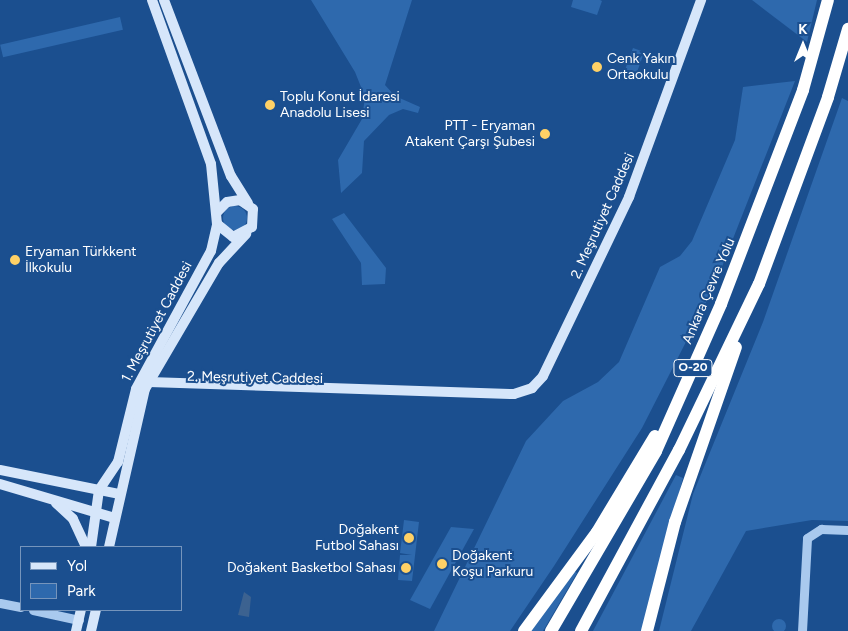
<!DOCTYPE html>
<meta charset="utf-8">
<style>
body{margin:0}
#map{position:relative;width:848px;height:631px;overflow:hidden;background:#1b4f8f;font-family:Figtree,sans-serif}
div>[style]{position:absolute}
.green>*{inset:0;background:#2e69ad;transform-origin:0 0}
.round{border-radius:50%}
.water>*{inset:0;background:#3c6290}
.tertiary>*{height:9px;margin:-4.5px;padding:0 4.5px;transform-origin:4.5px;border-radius:4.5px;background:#a9c9ee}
.secondary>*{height:10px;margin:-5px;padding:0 5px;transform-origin:5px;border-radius:5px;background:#d6e6fa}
.motorway>*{height:12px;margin:-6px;padding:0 6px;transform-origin:6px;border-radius:6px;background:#fff}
.dots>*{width:14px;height:14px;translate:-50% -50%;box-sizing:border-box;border:2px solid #1b4f8f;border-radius:50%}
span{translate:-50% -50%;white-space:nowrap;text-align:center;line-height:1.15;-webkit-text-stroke:4px #1b4f8f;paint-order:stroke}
.shield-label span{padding:1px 4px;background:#1b4f8f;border:1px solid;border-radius:4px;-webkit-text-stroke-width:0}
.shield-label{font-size:12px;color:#fff;font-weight:700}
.poi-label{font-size:14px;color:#fff}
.left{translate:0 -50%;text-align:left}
.right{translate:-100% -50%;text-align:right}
.street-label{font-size:14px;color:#fff}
.legend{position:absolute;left:20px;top:546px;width:162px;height:65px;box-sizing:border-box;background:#1b4f8f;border:1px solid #7695bc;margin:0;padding:6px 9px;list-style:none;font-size:15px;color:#fff}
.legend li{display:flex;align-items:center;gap:10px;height:25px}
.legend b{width:25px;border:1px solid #7695bc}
.north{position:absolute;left:778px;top:20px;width:50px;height:50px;-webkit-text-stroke:4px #1b4f8f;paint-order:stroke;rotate:0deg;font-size:14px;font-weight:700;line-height:20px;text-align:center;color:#fff}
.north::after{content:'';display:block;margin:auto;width:18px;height:22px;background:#fff;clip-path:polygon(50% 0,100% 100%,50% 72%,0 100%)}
</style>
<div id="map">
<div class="green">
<i style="clip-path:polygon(311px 0,412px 0,385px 85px,395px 96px,420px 107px,418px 113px,403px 109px,389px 115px,364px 141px,362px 173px,341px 193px,338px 160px,362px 119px,365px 97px,355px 72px)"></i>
<i style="clip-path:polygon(573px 0,600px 0,602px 1px,597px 15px,571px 7px)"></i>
<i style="clip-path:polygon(752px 0,817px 0,807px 42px)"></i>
<i style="left:120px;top:17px;width:13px;height:123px;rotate:77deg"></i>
<i style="left:633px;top:48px;width:12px;height:25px;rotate:20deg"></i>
<i style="clip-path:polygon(795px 81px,714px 287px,642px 428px,554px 566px,510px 631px,434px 631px,526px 441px,563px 401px,598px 382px,619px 362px,660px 267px,680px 256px,692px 241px,735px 140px,743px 87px)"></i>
<i style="clip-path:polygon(842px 98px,848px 101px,848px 521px,812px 520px,746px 531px,691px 631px,659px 631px,693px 494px,763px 322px)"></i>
<i class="round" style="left:223px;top:206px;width:24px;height:24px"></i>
<i style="clip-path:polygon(344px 213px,386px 268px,385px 284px,362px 285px,361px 263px,332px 219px)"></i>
<i style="clip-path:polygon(676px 475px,683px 478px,642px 631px,593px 631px)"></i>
<i style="clip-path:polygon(404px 520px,419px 522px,412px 581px,398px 580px,400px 555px,412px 555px,400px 553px)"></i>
<i style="clip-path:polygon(451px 527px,474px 529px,430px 609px,410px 600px)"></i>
<i style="clip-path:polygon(571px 569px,577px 573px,543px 631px,527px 631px)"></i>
<i class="round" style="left:772px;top:619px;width:14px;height:14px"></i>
</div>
<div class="water">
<i style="clip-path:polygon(244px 592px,251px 597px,249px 617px,238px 615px)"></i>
</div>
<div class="tertiary">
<i style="left:0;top:603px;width:21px;rotate:11deg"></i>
<i style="left:33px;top:610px;width:47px;rotate:12.3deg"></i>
<i style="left:802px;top:631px;width:93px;rotate:-86.9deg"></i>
<i style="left:807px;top:538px;width:17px;rotate:-33deg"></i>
<i style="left:821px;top:529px;width:27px;rotate:2deg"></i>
</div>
<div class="secondary">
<i style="left:152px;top:0;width:174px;rotate:70.2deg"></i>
<i style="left:211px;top:164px;width:60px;rotate:84.3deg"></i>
<i style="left:217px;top:224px;width:21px;rotate:39deg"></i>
<i style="left:233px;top:237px;width:21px;rotate:-28deg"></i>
<i style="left:252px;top:227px;width:18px;rotate:-87deg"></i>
<i style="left:253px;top:209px;width:16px;rotate:-145deg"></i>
<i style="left:240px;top:200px;width:13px;rotate:171deg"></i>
<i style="left:227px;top:202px;width:14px;rotate:135deg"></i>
<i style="left:164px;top:0;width:188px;rotate:69.2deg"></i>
<i style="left:231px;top:176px;width:32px;rotate:58deg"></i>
<i style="left:149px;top:382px;width:365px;rotate:1.9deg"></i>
<i style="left:514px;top:394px;width:19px;rotate:-18deg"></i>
<i style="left:532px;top:388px;width:16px;rotate:-47deg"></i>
<i style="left:543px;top:376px;width:199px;rotate:-64.3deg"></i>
<i style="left:629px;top:197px;width:210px;rotate:-69.9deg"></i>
<i style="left:0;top:470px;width:121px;rotate:11.4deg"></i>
<i style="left:0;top:484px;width:120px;rotate:16.5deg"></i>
<i style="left:56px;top:503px;width:23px;rotate:43deg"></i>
<i style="left:73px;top:519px;width:31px;rotate:65deg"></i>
<i style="left:91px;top:547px;width:58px;rotate:-82deg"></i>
<i style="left:99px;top:490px;width:34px;rotate:-56deg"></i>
<i style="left:118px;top:462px;width:75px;rotate:-76.1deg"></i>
<i style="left:136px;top:389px;width:157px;rotate:-61.5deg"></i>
<i style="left:211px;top:251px;width:28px;rotate:-77deg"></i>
<i style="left:109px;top:547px;width:162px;rotate:-77.2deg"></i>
<i style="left:145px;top:389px;width:146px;rotate:-59.6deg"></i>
<i style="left:219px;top:263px;width:40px;rotate:-47deg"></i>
<i style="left:76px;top:631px;width:22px;rotate:-77deg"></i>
<i style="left:91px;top:631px;width:22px;rotate:-77deg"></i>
</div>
<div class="motorway">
<i style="left:524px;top:631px;width:123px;rotate:-53.6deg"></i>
<i style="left:597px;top:532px;width:112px;rotate:-58.9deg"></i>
<i style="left:551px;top:631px;width:208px;rotate:-59.7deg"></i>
<i style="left:656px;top:451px;width:161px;rotate:-66.1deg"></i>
<i style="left:721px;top:304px;width:229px;rotate:-69deg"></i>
<i style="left:803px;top:90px;width:93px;rotate:-74.5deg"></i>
<i style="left:581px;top:631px;width:206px;rotate:-61.6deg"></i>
<i style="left:679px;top:450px;width:184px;rotate:-64.3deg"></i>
<i style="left:759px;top:284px;width:199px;rotate:-69.7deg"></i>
<i style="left:828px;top:97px;width:71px;rotate:-73.6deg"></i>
<i style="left:647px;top:631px;width:113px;rotate:-75.6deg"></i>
<i style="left:675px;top:522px;width:185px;rotate:-70.8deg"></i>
</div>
<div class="dots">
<i style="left:597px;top:67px;background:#ffd166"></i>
<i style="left:270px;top:105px;background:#ffd166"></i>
<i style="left:545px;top:134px;background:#ffd166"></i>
<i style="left:15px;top:260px;background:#ffd166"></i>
<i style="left:409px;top:538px;background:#ffd166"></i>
<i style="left:442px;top:564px;background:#ffd166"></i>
<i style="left:406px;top:568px;background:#ffd166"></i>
</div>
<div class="shield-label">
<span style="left:693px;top:368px">O-20</span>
</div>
<div class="poi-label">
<span class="left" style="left:607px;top:67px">Cenk Yakın<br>Ortaokulu</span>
<span class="left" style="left:280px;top:105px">Toplu Konut İdaresi<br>Anadolu Lisesi</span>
<span class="right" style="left:535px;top:134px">PTT - Eryaman<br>Atakent Çarşı Şubesi</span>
<span class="left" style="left:25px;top:260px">Eryaman Türkkent<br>İlkokulu</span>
<span class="right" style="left:399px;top:538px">Doğakent<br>Futbol Sahası</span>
<span class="left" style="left:452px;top:564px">Doğakent<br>Koşu Parkuru</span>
<span class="right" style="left:396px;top:568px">Doğakent Basketbol Sahası</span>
</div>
<div class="street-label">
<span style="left:603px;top:216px;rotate:-66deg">2. Meşrutiyet Caddesi</span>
<span style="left:709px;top:291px;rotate:-67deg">Ankara Çevre Yolu</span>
<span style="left:157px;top:322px;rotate:-62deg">1. Meşrutiyet Caddesi</span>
<span style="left:255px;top:378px;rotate:1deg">2. Meşrutiyet Caddesi</span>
</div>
<ul class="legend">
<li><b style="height:6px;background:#d6e6fa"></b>Yol</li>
<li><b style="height:14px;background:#2e69ad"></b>Park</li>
</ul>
<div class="north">K</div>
</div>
